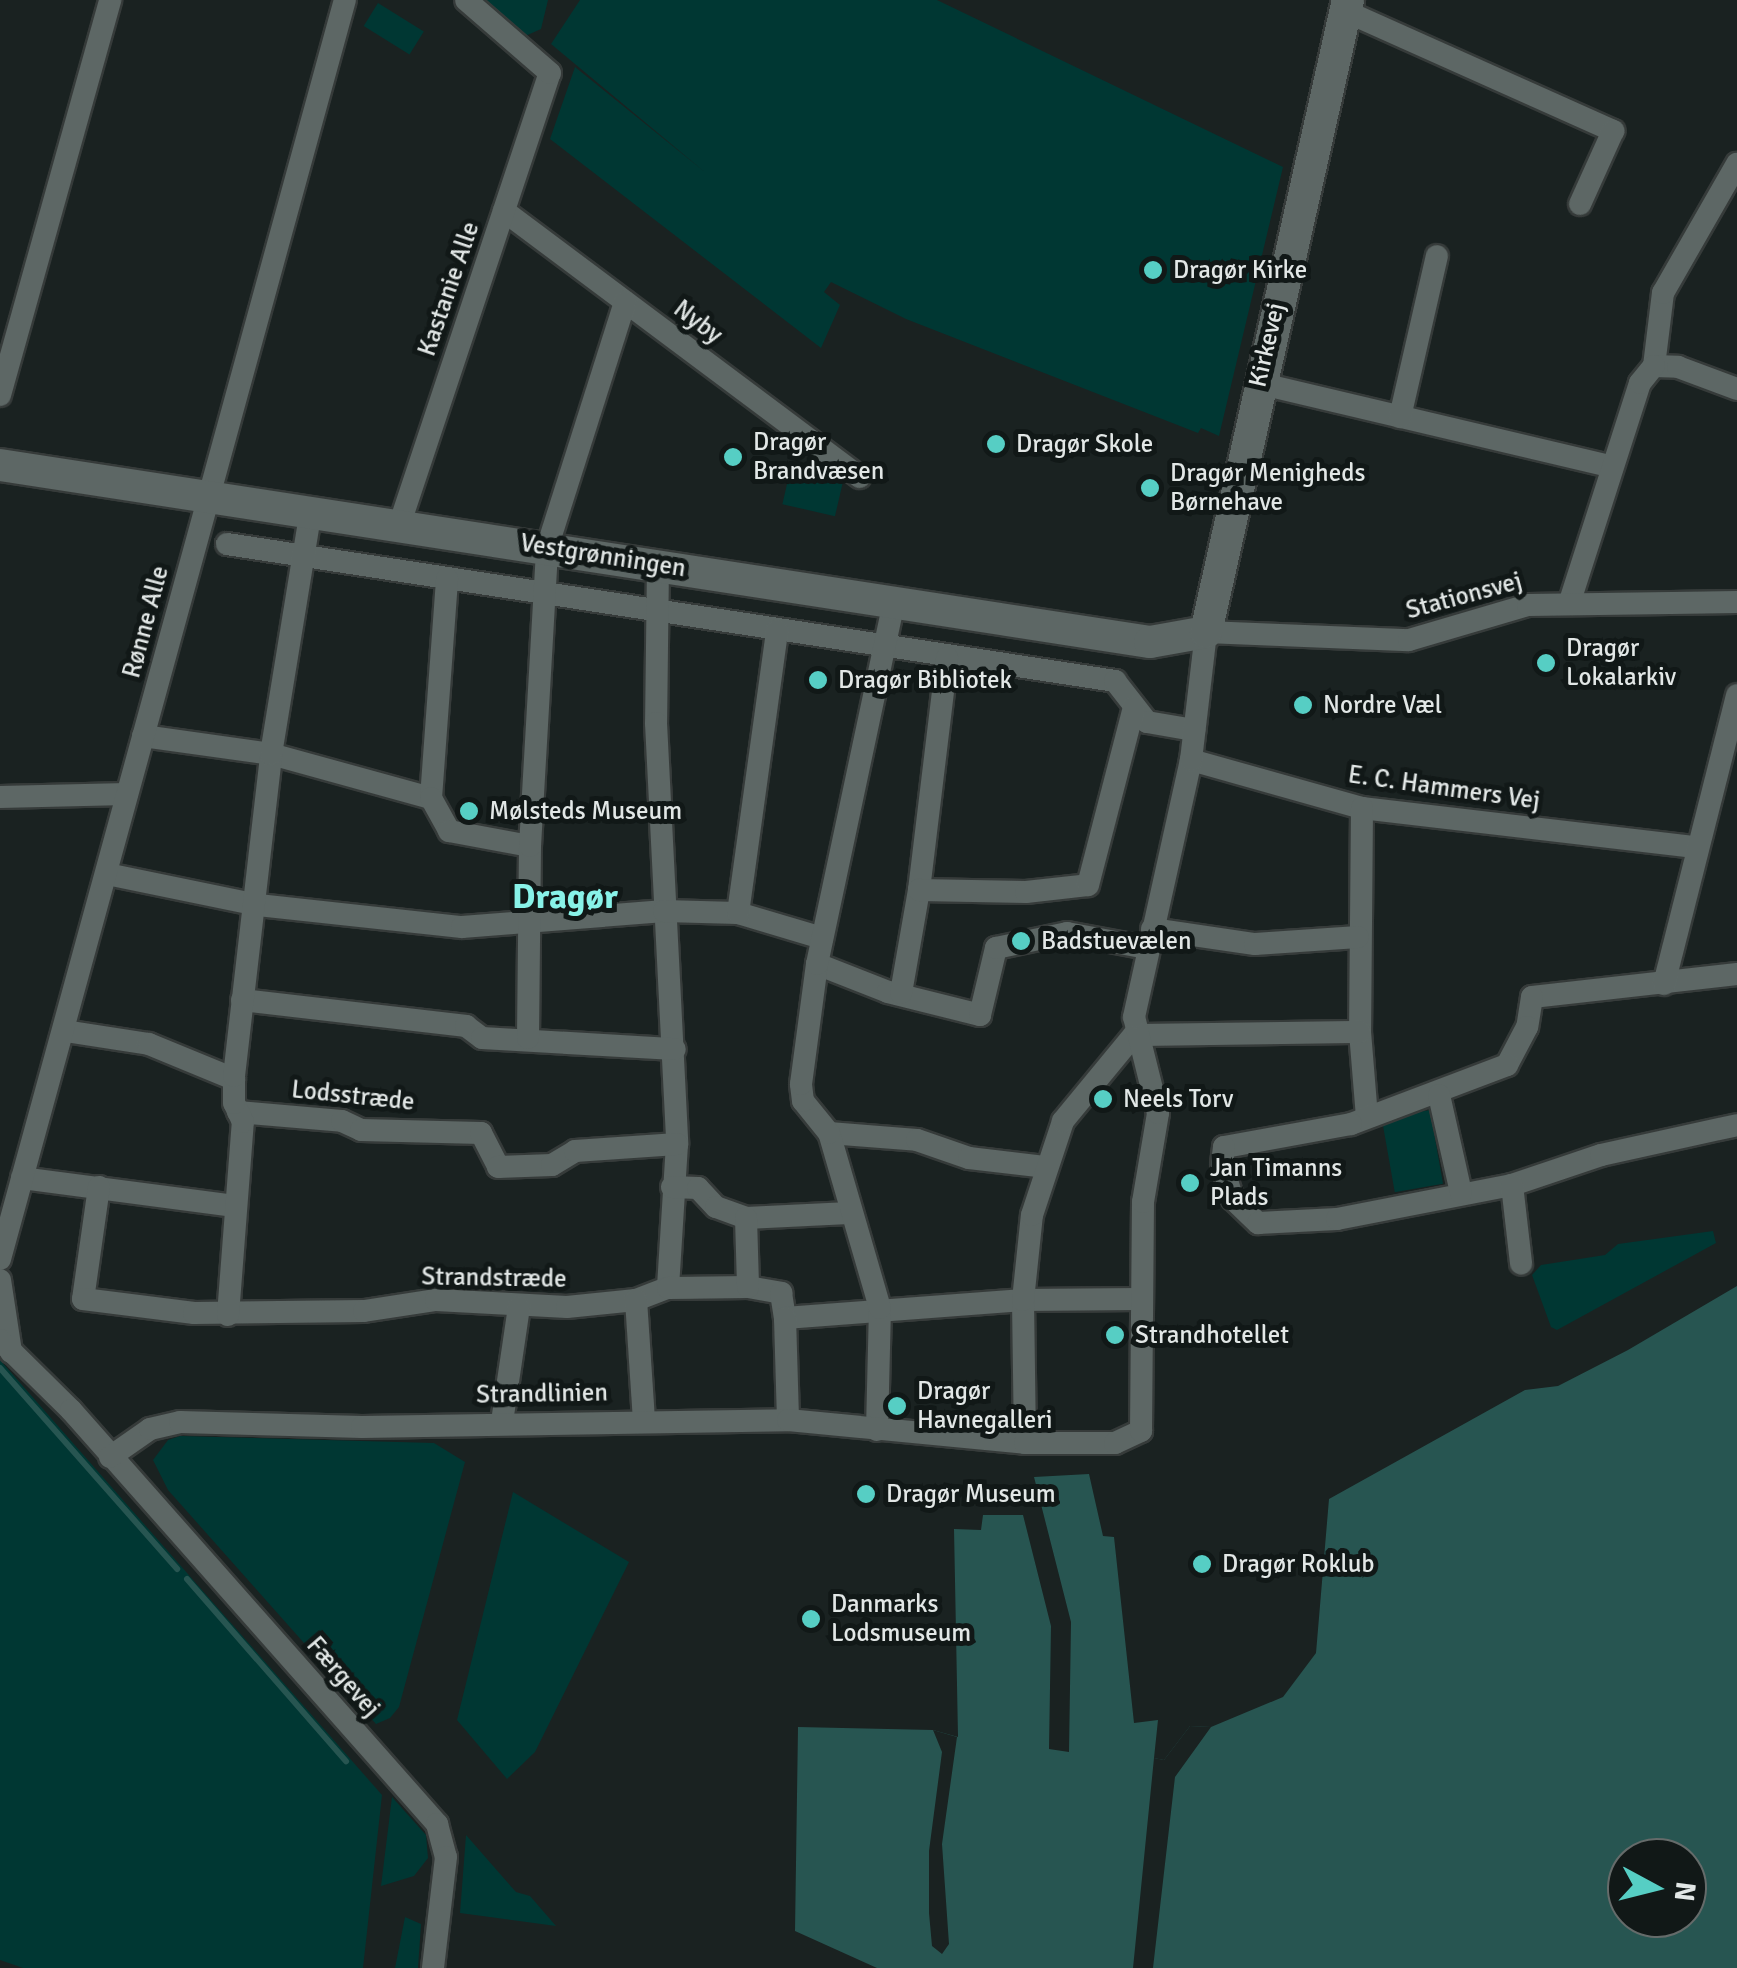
<!DOCTYPE html>
<meta charset="utf-8">
<style>
body{margin:0}
#map{position:relative;width:1737px;height:1968px;overflow:hidden;background:#1a2221;font-family:Signika,sans-serif}
div>[style]{position:absolute}
.green>*{inset:0;background:#003733;transform-origin:0 0}
.water>*{inset:0;background:#275551}
.pier>*{inset:0;background:#1a2221}
.stream>*{height:6px;margin:-3px;padding:0 3px;transform-origin:3px;border-radius:3px;background:#275551}
.roads{filter:drop-shadow(2px 0 #363b3a) drop-shadow(-2px 0 #363b3a) drop-shadow(0 2px #363b3a) drop-shadow(0 -2px #363b3a)}
.street>*{height:22px;margin:-11px;padding:0 11px;transform-origin:11px;border-radius:11px;background:#5d6765}
.secondary>*{height:32px;margin:-16px;padding:0 16px;transform-origin:16px;border-radius:16px;background:#5d6765}
.dots>*{width:28px;height:28px;translate:-50% -50%;box-sizing:border-box;border:5px solid #111817;border-radius:50%}
span{translate:-50% -50%;white-space:nowrap;text-align:center;line-height:1.15;-webkit-text-stroke:10px #111817;paint-order:stroke}
.poi-label{font-size:25px;color:#e2e7e6}
.left{translate:0 -50%;text-align:left}
.street-label{font-size:25px;color:#e2e7e6}
.district-label{font-size:35px;color:#88f2e8;font-weight:700}
.north{position:absolute;left:1607px;top:1838px;width:100px;height:100px;box-sizing:border-box;background:#111817;border:2px solid #656b6a;border-radius:50%;rotate:97deg;font-size:28px;font-weight:700;line-height:40px;text-align:center;color:#e2e7e6}
.north::after{content:'';display:block;margin:auto;width:35px;height:45px;background:#56cec4;clip-path:polygon(50% 0,100% 100%,50% 72%,0 100%)}
</style>
<div id="map">
<div class="green">
<i style="clip-path:polygon(481px 0,548px 0,541px 29px,523px 37px)"></i>
<i style="clip-path:polygon(580px 0,937px 0,1283px 167px,1219px 436px,1201px 428px,1198px 433px,906px 319px,831px 282px,824px 292px,840px 305px,821px 348px,550px 139px,575px 67px,706px 173px,551px 44px)"></i>
<i style="left:378px;top:3px;width:54px;height:27px;rotate:32deg"></i>
<i style="left:790px;top:471px;width:54px;height:34px;rotate:13deg"></i>
<i style="left:1430px;top:1110px;width:75px;height:49px;rotate:80deg"></i>
<i style="clip-path:polygon(1713px 1231px,1716px 1243px,1557px 1330px,1551px 1327px,1532px 1275px,1541px 1265px,1605px 1255px,1618px 1244px)"></i>
<i style="clip-path:polygon(0 1360px,382px 1795px,363px 1968px,23px 1968px,0 1960px)"></i>
<i style="clip-path:polygon(180px 1436px,434px 1443px,465px 1462px,399px 1707px,390px 1718px,376px 1724px,168px 1490px,153px 1460px,168px 1440px)"></i>
<i style="clip-path:polygon(513px 1492px,629px 1562px,535px 1752px,507px 1779px,457px 1720px)"></i>
<i style="clip-path:polygon(392px 1797px,426px 1835px,428px 1858px,414px 1876px,381px 1886px)"></i>
<i style="clip-path:polygon(466px 1835px,516px 1892px,530px 1896px,556px 1926px,460px 1913px)"></i>
<i style="clip-path:polygon(405px 1917px,421px 1924px,418px 1968px,395px 1968px)"></i>
</div>
<div class="water">
<i style="clip-path:polygon(evenodd,1737px 1286px,1737px 1968px,877px 1968px,795px 1931px,798px 1727px,933px 1730px,958px 1737px,954px 1529px,981px 1530px,983px 1515px,1023px 1515px,1051px 1626px,1049px 1749px,1069px 1752px,1071px 1622px,1034px 1477px,1089px 1474px,1103px 1536px,1114px 1537px,1134px 1723px,1158px 1720px,1154px 1758px,1164px 1760px,1190px 1726px,1211px 1727px,1283px 1697px,1316px 1653px,1329px 1499px,1525px 1390px,1558px 1386px,1628px 1350px,1737px 1286px,1627px 1858px,1687px 1858px,1687px 1918px,1627px 1918px,1627px 1858px)"></i>
</div>
<div class="pier">
<i style="clip-path:polygon(1190px 1726px,1211px 1727px,1175px 1777px,1153px 1968px,1133px 1968px,1154px 1758px,1164px 1760px)"></i>
<i style="clip-path:polygon(933px 1730px,957px 1737px,942px 1844px,949px 1944px,942px 1954px,932px 1946px,929px 1913px,929px 1851px,942px 1752px)"></i>
</div>
<div class="stream">
<i style="left:0;top:1368px;width:268px;rotate:48.6deg"></i>
<i style="left:187px;top:1579px;width:242px;rotate:48.9deg"></i>
</div>
<div class="roads">
<div class="street">
<i style="left:1345px;top:11px;width:294px;rotate:24.1deg"></i>
<i style="left:1613px;top:131px;width:80px;rotate:114.3deg"></i>
<i style="left:504px;top:211px;width:444px;rotate:36.8deg"></i>
<i style="left:1654px;top:366px;width:74px;rotate:-83deg"></i>
<i style="left:1663px;top:293px;width:149px;rotate:-60.2deg"></i>
<i style="left:1654px;top:366px;width:24px;rotate:2deg"></i>
<i style="left:1678px;top:367px;width:63px;rotate:20.4deg"></i>
<i style="left:1258px;top:383px;width:364px;rotate:13.3deg"></i>
<i style="left:0;top:395px;width:410px;rotate:-74.4deg"></i>
<i style="left:1400px;top:417px;width:165px;rotate:-77.1deg"></i>
<i style="left:400px;top:523px;width:474px;rotate:-71.6deg"></i>
<i style="left:550px;top:73px;width:111px;rotate:-139deg"></i>
<i style="left:227px;top:544px;width:899px;rotate:8.77deg"></i>
<i style="left:1115px;top:681px;width:52px;rotate:52deg"></i>
<i style="left:1147px;top:722px;width:48px;rotate:9.7deg"></i>
<i style="left:658px;top:565px;width:158px;rotate:90.7deg"></i>
<i style="left:656px;top:723px;width:422px;rotate:87.1deg"></i>
<i style="left:677px;top:1144px;width:144px;rotate:93.6deg"></i>
<i style="left:1570px;top:601px;width:229px;rotate:-72.2deg"></i>
<i style="left:1640px;top:383px;width:22px;rotate:-51deg"></i>
<i style="left:143px;top:736px;width:129px;rotate:8deg"></i>
<i style="left:271px;top:754px;width:166px;rotate:15.4deg"></i>
<i style="left:1191px;top:760px;width:178px;rotate:15.7deg"></i>
<i style="left:1362px;top:808px;width:333px;rotate:6.7deg"></i>
<i style="left:0;top:797px;width:127px;rotate:-1.4deg"></i>
<i style="left:431px;top:798px;width:220px;rotate:-85.8deg"></i>
<i style="left:431px;top:798px;width:38px;rotate:61deg"></i>
<i style="left:449px;top:831px;width:82px;rotate:10.5deg"></i>
<i style="left:1362px;top:808px;width:224px;rotate:90.5deg"></i>
<i style="left:1360px;top:1032px;width:85px;rotate:85.3deg"></i>
<i style="left:107px;top:874px;width:154px;rotate:11.6deg"></i>
<i style="left:258px;top:905px;width:205px;rotate:6.2deg"></i>
<i style="left:462px;top:927px;width:203px;rotate:-4.5deg"></i>
<i style="left:664px;top:911px;width:74px;rotate:1.5deg"></i>
<i style="left:738px;top:913px;width:88px;rotate:16.6deg"></i>
<i style="left:919px;top:890px;width:234px;rotate:-83.1deg"></i>
<i style="left:738px;top:913px;width:285px;rotate:-82.1deg"></i>
<i style="left:1152px;top:929px;width:104px;rotate:8.3deg"></i>
<i style="left:1255px;top:944px;width:103px;rotate:-3.9deg"></i>
<i style="left:817px;top:964px;width:76px;rotate:21.5deg"></i>
<i style="left:888px;top:992px;width:95px;rotate:14deg"></i>
<i style="left:980px;top:1015px;width:69px;rotate:-76.6deg"></i>
<i style="left:996px;top:948px;width:73px;rotate:-11.9deg"></i>
<i style="left:1067px;top:933px;width:81px;rotate:10.6deg"></i>
<i style="left:1737px;top:974px;width:206px;rotate:173.6deg"></i>
<i style="left:1532px;top:997px;width:30px;rotate:99deg"></i>
<i style="left:1527px;top:1027px;width:43px;rotate:117.8deg"></i>
<i style="left:1507px;top:1065px;width:167px;rotate:159.3deg"></i>
<i style="left:1351px;top:1124px;width:129px;rotate:169.7deg"></i>
<i style="left:1224px;top:1147px;width:17px;rotate:97deg"></i>
<i style="left:1222px;top:1164px;width:37px;rotate:73deg"></i>
<i style="left:1233px;top:1199px;width:35px;rotate:44deg"></i>
<i style="left:1258px;top:1223px;width:79px;rotate:-2.9deg"></i>
<i style="left:1337px;top:1219px;width:178px;rotate:-11deg"></i>
<i style="left:1512px;top:1185px;width:94px;rotate:-18.6deg"></i>
<i style="left:1601px;top:1155px;width:139px;rotate:-12.4deg"></i>
<i style="left:1664px;top:984px;width:298px;rotate:-75.8deg"></i>
<i style="left:901px;top:993px;width:105px;rotate:-80.1deg"></i>
<i style="left:919px;top:890px;width:107px;rotate:1.1deg"></i>
<i style="left:1026px;top:892px;width:62px;rotate:-6.4deg"></i>
<i style="left:1088px;top:885px;width:184px;rotate:-75.5deg"></i>
<i style="left:242px;top:1000px;width:226px;rotate:6.6deg"></i>
<i style="left:466px;top:1026px;width:20px;rotate:37deg"></i>
<i style="left:482px;top:1038px;width:193px;rotate:3.3deg"></i>
<i style="left:65px;top:1031px;width:85px;rotate:8.8deg"></i>
<i style="left:149px;top:1044px;width:92px;rotate:22.4deg"></i>
<i style="left:1134px;top:1035px;width:226px;rotate:-0.8deg"></i>
<i style="left:528px;top:1038px;width:192px;rotate:-89.4deg"></i>
<i style="left:530px;top:846px;width:298px;rotate:-86.7deg"></i>
<i style="left:547px;top:548px;width:258px;rotate:-72.4deg"></i>
<i style="left:1439px;top:1095px;width:100px;rotate:77.3deg"></i>
<i style="left:238px;top:1112px;width:104px;rotate:4.9deg"></i>
<i style="left:342px;top:1121px;width:21px;rotate:25deg"></i>
<i style="left:361px;top:1130px;width:120px;rotate:1.4deg"></i>
<i style="left:481px;top:1133px;width:38px;rotate:63deg"></i>
<i style="left:498px;top:1167px;width:54px;rotate:-2.1deg"></i>
<i style="left:552px;top:1165px;width:27px;rotate:-31deg"></i>
<i style="left:575px;top:1151px;width:102px;rotate:-3.9deg"></i>
<i style="left:829px;top:1133px;width:88px;rotate:4.5deg"></i>
<i style="left:917px;top:1140px;width:55px;rotate:19.1deg"></i>
<i style="left:969px;top:1158px;width:78px;rotate:6.7deg"></i>
<i style="left:22px;top:1178px;width:215px;rotate:7.5deg"></i>
<i style="left:1512px;top:1185px;width:79px;rotate:83.4deg"></i>
<i style="left:99px;top:1187px;width:113px;rotate:98.1deg"></i>
<i style="left:83px;top:1299px;width:112px;rotate:7.2deg"></i>
<i style="left:194px;top:1313px;width:170px;rotate:-0.7deg"></i>
<i style="left:364px;top:1311px;width:73px;rotate:-8.7deg"></i>
<i style="left:436px;top:1300px;width:131px;rotate:3.1deg"></i>
<i style="left:567px;top:1307px;width:69px;rotate:-5.8deg"></i>
<i style="left:636px;top:1300px;width:34px;rotate:-21deg"></i>
<i style="left:668px;top:1288px;width:80px;rotate:-0.7deg"></i>
<i style="left:748px;top:1287px;width:34px;rotate:10deg"></i>
<i style="left:781px;top:1293px;width:25px;rotate:81deg"></i>
<i style="left:785px;top:1318px;width:239px;rotate:-4.3deg"></i>
<i style="left:1023px;top:1300px;width:116px;rotate:-0.5deg"></i>
<i style="left:672px;top:1187px;width:26px;rotate:2deg"></i>
<i style="left:698px;top:1188px;width:26px;rotate:47deg"></i>
<i style="left:716px;top:1207px;width:32px;rotate:20deg"></i>
<i style="left:746px;top:1218px;width:103px;rotate:-2.8deg"></i>
<i style="left:746px;top:1218px;width:69px;rotate:88.3deg"></i>
<i style="left:0;top:1259px;width:1305px;rotate:-74.68deg"></i>
<i style="left:0;top:1280px;width:73px;rotate:81.3deg"></i>
<i style="left:636px;top:1300px;width:120px;rotate:86.2deg"></i>
<i style="left:228px;top:1315px;width:194px;rotate:-85.6deg"></i>
<i style="left:243px;top:1122px;width:21px;rotate:-115deg"></i>
<i style="left:234px;top:1103px;width:27px;rotate:-90deg"></i>
<i style="left:234px;top:1076px;width:324px;rotate:-83.4deg"></i>
<i style="left:271px;top:754px;width:246px;rotate:-80.7deg"></i>
<i style="left:785px;top:1318px;width:102px;rotate:88.3deg"></i>
<i style="left:0;top:1340px;width:100px;rotate:44.6deg"></i>
<i style="left:71px;top:1410px;width:553px;rotate:48.52deg"></i>
<i style="left:437px;top:1824px;width:34px;rotate:75deg"></i>
<i style="left:446px;top:1857px;width:112px;rotate:96.7deg"></i>
<i style="left:502px;top:1422px;width:116px;rotate:-81.6deg"></i>
<i style="left:877px;top:1430px;width:122px;rotate:-88.6deg"></i>
<i style="left:880px;top:1308px;width:182px;rotate:-106.2deg"></i>
<i style="left:829px;top:1133px;width:41px;rotate:-129.1deg"></i>
<i style="left:803px;top:1101px;width:17px;rotate:-97deg"></i>
<i style="left:801px;top:1084px;width:121px;rotate:-82.4deg"></i>
<i style="left:817px;top:964px;width:369px;rotate:-78deg"></i>
<i style="left:1025px;top:1443px;width:143px;rotate:-90.8deg"></i>
<i style="left:1023px;top:1300px;width:85px;rotate:-84deg"></i>
<i style="left:1032px;top:1215px;width:99px;rotate:-71.7deg"></i>
<i style="left:1063px;top:1121px;width:112px;rotate:-50.5deg"></i>
<i style="left:110px;top:1457px;width:49px;rotate:-35deg"></i>
<i style="left:150px;top:1429px;width:31px;rotate:-13deg"></i>
<i style="left:180px;top:1422px;width:182px;rotate:1.6deg"></i>
<i style="left:362px;top:1427px;width:426px;rotate:-0.9deg"></i>
<i style="left:788px;top:1420px;width:238px;rotate:5.5deg"></i>
<i style="left:1025px;top:1443px;width:90px"></i>
<i style="left:1115px;top:1443px;width:29px;rotate:-25deg"></i>
<i style="left:1141px;top:1431px;width:229px;rotate:-89.5deg"></i>
<i style="left:1143px;top:1202px;width:90px;rotate:-80.4deg"></i>
<i style="left:1158px;top:1113px;width:99px;rotate:-104deg"></i>
<i style="left:1134px;top:1017px;width:263px;rotate:-77.5deg"></i>
<i style="left:1191px;top:760px;width:129px;rotate:-83.3deg"></i>
<i style="left:1206px;top:632px;width:203px;rotate:2.3deg"></i>
<i style="left:1409px;top:640px;width:124px;rotate:-16.4deg"></i>
<i style="left:1528px;top:605px;width:209px;rotate:-0.8deg"></i>
</div>
<div class="secondary">
<i style="left:0;top:465px;width:1164px;rotate:8.75deg"></i>
<i style="left:1150px;top:642px;width:57px;rotate:-10.1deg"></i>
<i style="left:1206px;top:632px;width:648px;rotate:-77.34deg"></i>
</div>
</div>
<div class="dots">
<i style="left:1153px;top:270px;background:#56cec4"></i>
<i style="left:996px;top:444px;background:#56cec4"></i>
<i style="left:733px;top:457px;background:#56cec4"></i>
<i style="left:1150px;top:488px;background:#56cec4"></i>
<i style="left:1546px;top:663px;background:#56cec4"></i>
<i style="left:818px;top:680px;background:#56cec4"></i>
<i style="left:1303px;top:705px;background:#56cec4"></i>
<i style="left:469px;top:811px;background:#56cec4"></i>
<i style="left:1021px;top:941px;background:#56cec4"></i>
<i style="left:1103px;top:1099px;background:#56cec4"></i>
<i style="left:1190px;top:1183px;background:#56cec4"></i>
<i style="left:1115px;top:1335px;background:#56cec4"></i>
<i style="left:897px;top:1406px;background:#56cec4"></i>
<i style="left:866px;top:1494px;background:#56cec4"></i>
<i style="left:1202px;top:1564px;background:#56cec4"></i>
<i style="left:811px;top:1619px;background:#56cec4"></i>
</div>
<div class="poi-label">
<span class="left" style="left:1173px;top:270px">Dragør Kirke</span>
<span class="left" style="left:753px;top:457px">Dragør<br>Brandvæsen</span>
<span class="left" style="left:1016px;top:444px">Dragør Skole</span>
<span class="left" style="left:1170px;top:488px">Dragør Menigheds<br>Børnehave</span>
<span class="left" style="left:1566px;top:663px">Dragør<br>Lokalarkiv</span>
<span class="left" style="left:838px;top:680px">Dragør Bibliotek</span>
<span class="left" style="left:1323px;top:705px">Nordre Væl</span>
<span class="left" style="left:489px;top:811px">Mølsteds Museum</span>
<span class="left" style="left:1041px;top:941px">Badstuevælen</span>
<span class="left" style="left:1123px;top:1099px">Neels Torv</span>
<span class="left" style="left:1210px;top:1183px">Jan Timanns<br>Plads</span>
<span class="left" style="left:1135px;top:1335px">Strandhotellet</span>
<span class="left" style="left:917px;top:1406px">Dragør<br>Havnegalleri</span>
<span class="left" style="left:886px;top:1494px">Dragør Museum</span>
<span class="left" style="left:1222px;top:1564px">Dragør Roklub</span>
<span class="left" style="left:831px;top:1619px">Danmarks<br>Lodsmuseum</span>
</div>
<div class="street-label">
<span style="left:449px;top:289px;rotate:-71deg">Kastanie Alle</span>
<span style="left:698px;top:322px;rotate:37deg">Nyby</span>
<span style="left:1267px;top:345px;rotate:-77deg">Kirkevej</span>
<span style="left:603px;top:556px;rotate:9deg">Vestgrønningen</span>
<span style="left:1464px;top:596px;rotate:-15deg">Stationsvej</span>
<span style="left:146px;top:622px;rotate:-75deg">Rønne Alle</span>
<span style="left:1444px;top:788px;rotate:8deg">E. C. Hammers Vej</span>
<span style="left:353px;top:1096px;rotate:6deg">Lodsstræde</span>
<span style="left:494px;top:1278px;rotate:1deg">Strandstræde</span>
<span style="left:542px;top:1394px;rotate:-1deg">Strandlinien</span>
<span style="left:343px;top:1677px;rotate:49deg">Færgevej</span>
</div>
<div class="district-label">
<span style="left:565px;top:897px">Dragør</span>
</div>
<div class="north">N</div>
</div>
